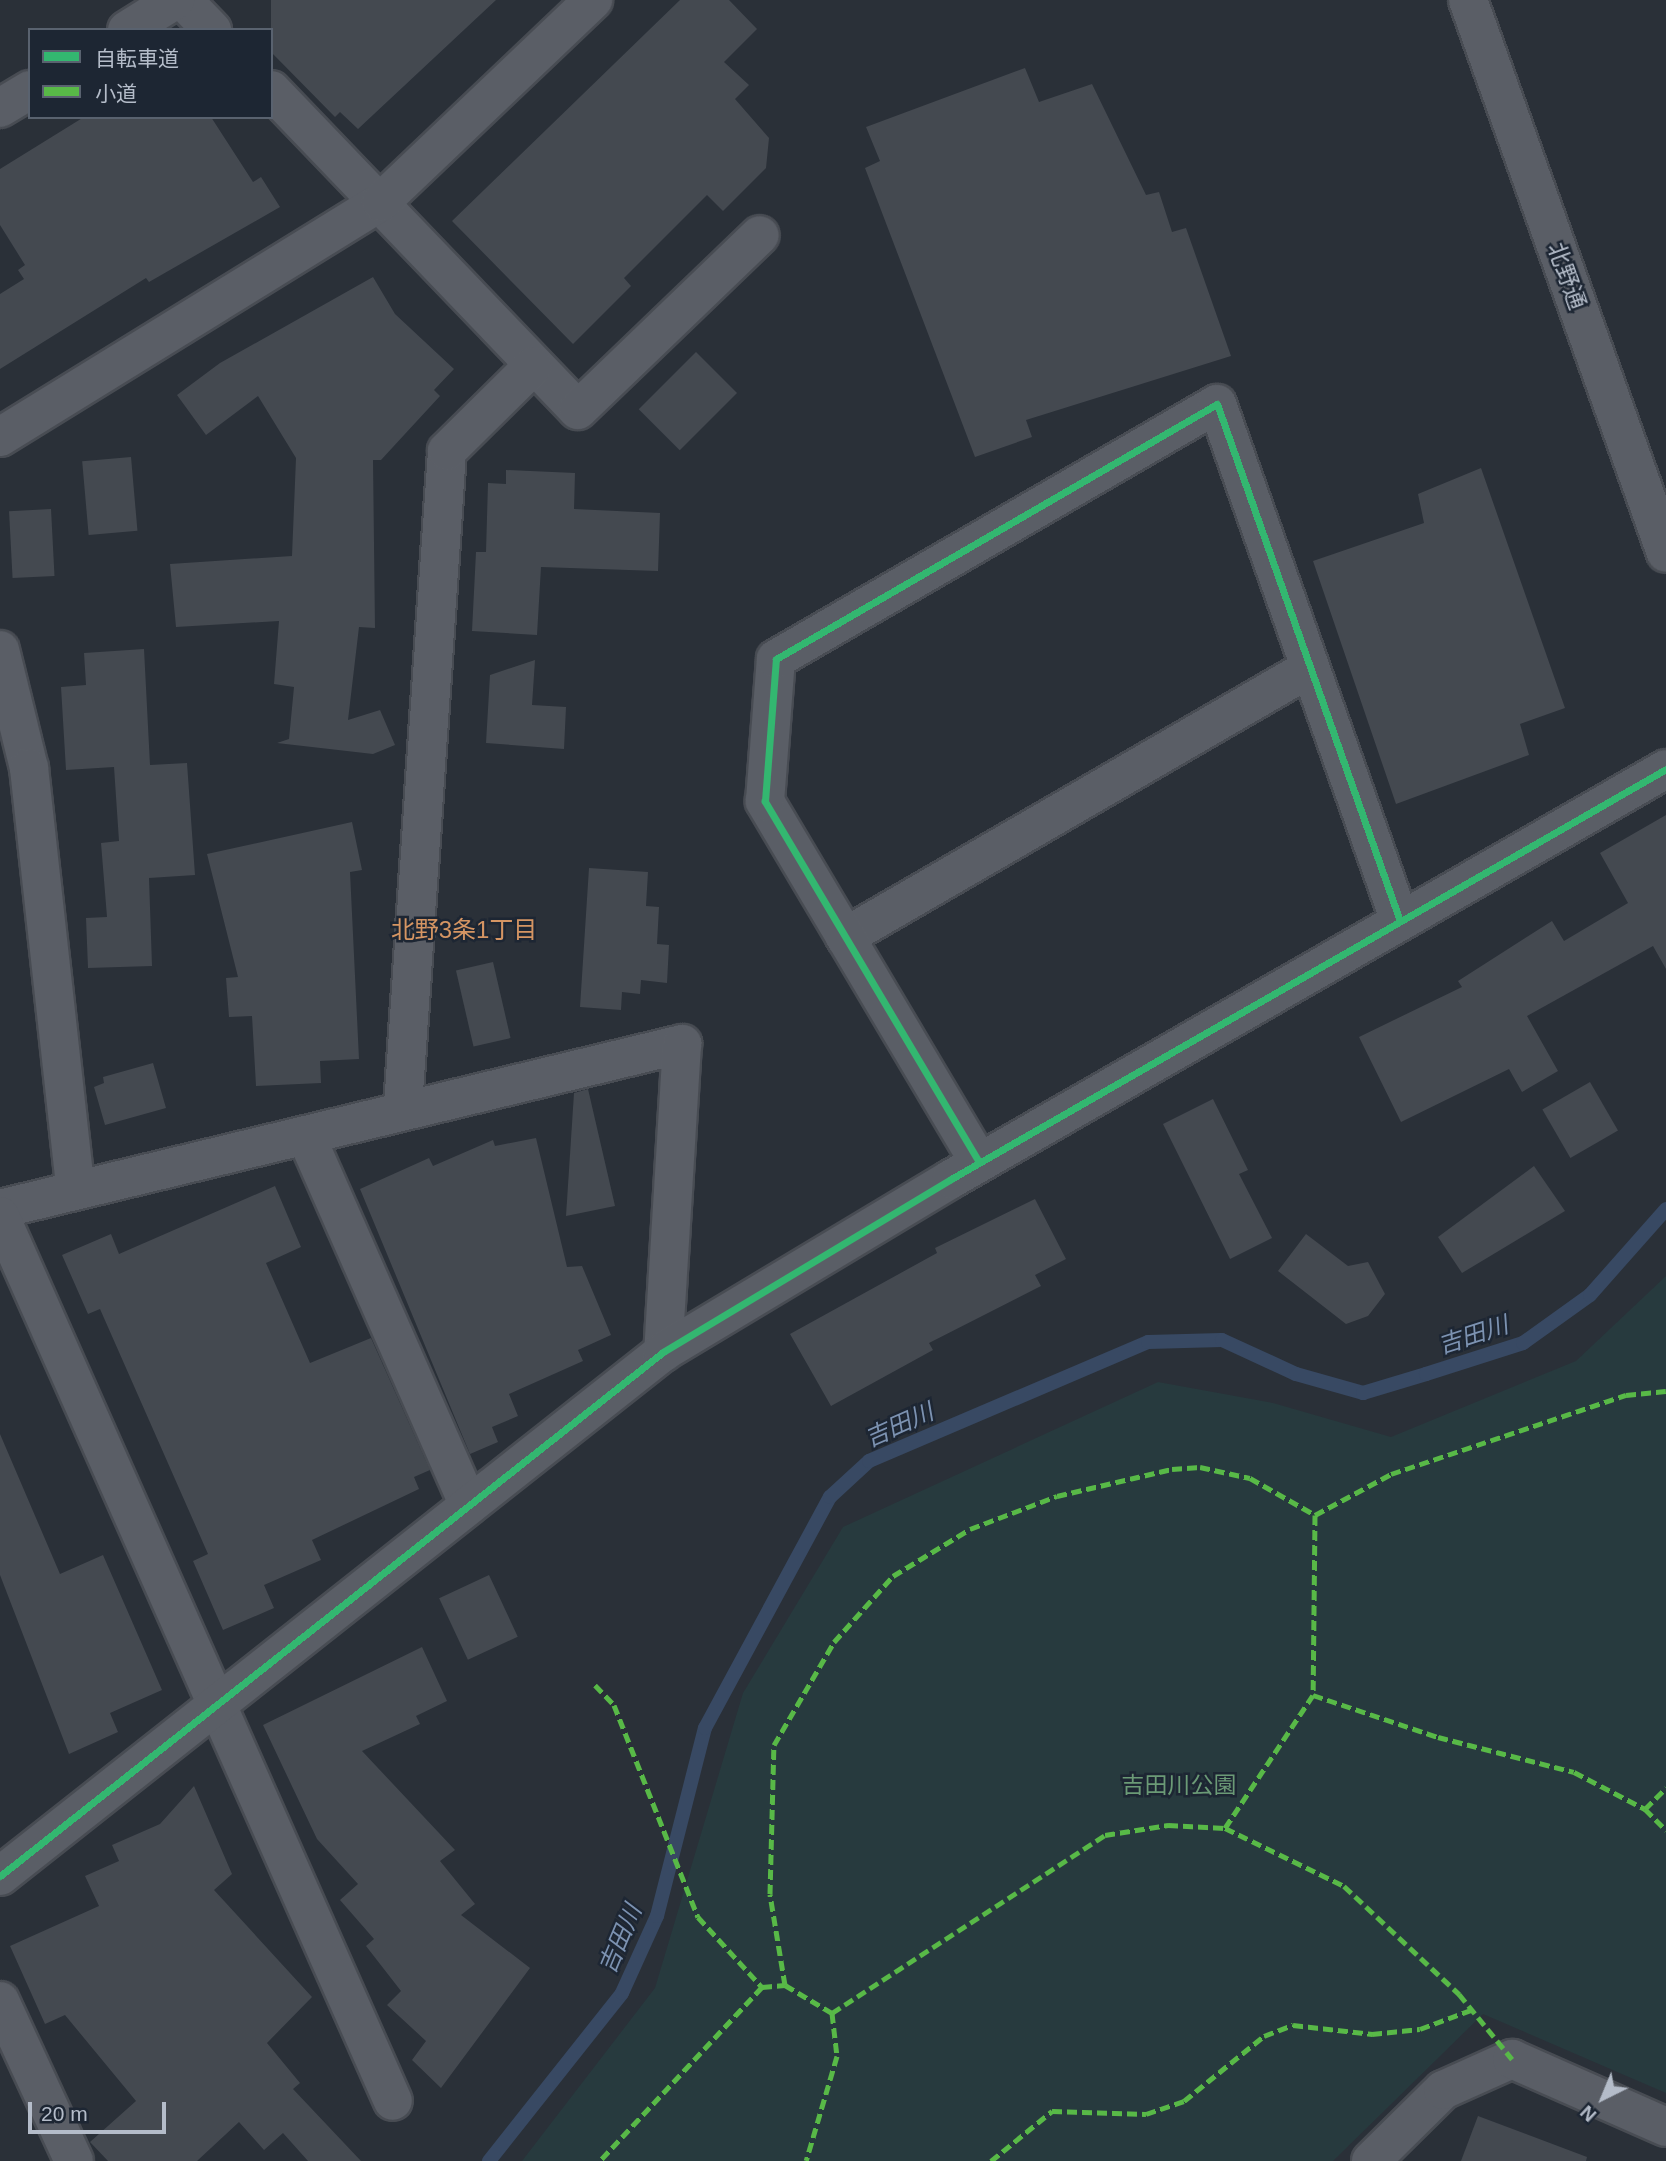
<!DOCTYPE html>
<meta charset="utf-8">
<style>
body{margin:0}
#map{position:relative;width:1666px;height:2161px;overflow:hidden;background:#2a3038;font-family:Helvetica,"Noto Sans JP",sans-serif}
div>[style]{position:absolute}
.green>*{inset:0;background:#273a3e}
.stream>*{height:14px;margin:-7px;padding:0 7px;transform-origin:7px;border-radius:7px;background:#384963}
.building>*{inset:0;background:#444950;transform-origin:0 0}
.roads{filter:drop-shadow(2px 0 #484c53) drop-shadow(-2px 0 #484c53) drop-shadow(0 2px #484c53) drop-shadow(0 -2px #484c53)}
.minor>*{height:38px;margin:-19px;padding:0 19px;transform-origin:19px;border-radius:19px;background:#5a5e66}
.quiet>*{height:5px;margin-top:-2.5px;transform-origin:0;background:repeating-linear-gradient(90deg,#58b947 0 10px,transparent 0 15px)}
.cycleway>*{height:7px;margin:-3.5px;padding:0 3.5px;transform-origin:3.5px;border-radius:3.5px;background:#33b770}
span{translate:-50% -50%;white-space:nowrap;text-align:center;line-height:1.15;-webkit-text-stroke:5px #1d2633;paint-order:stroke}
.street-label{font-size:23px;color:#b4bcc9}
.park-label{font-size:23px;color:#6b9a76}
.neighbourhood-label{font-size:24px;color:#d59563}
.water-label{font-size:24px;color:#7c92b1;font-style:italic}
.legend{position:absolute;left:28px;top:28px;width:245px;height:91px;box-sizing:border-box;background:#1d2633;border:2px solid #59626f;margin:0;padding:9px 12px;list-style:none;font-size:21px;color:#b4bcc9}
.legend li{display:flex;align-items:center;gap:14px;height:35px}
.legend b{width:35px;border:2px solid #59626f}
.north{position:absolute;left:1568px;top:2063px;width:70px;height:70px;-webkit-text-stroke:5px #1d2633;paint-order:stroke;rotate:223deg;font-size:19px;font-weight:700;line-height:28px;text-align:center;color:#b4bcc9}
.north::after{content:'';display:block;margin:auto;width:24px;height:32px;background:#b4bcc9;clip-path:polygon(50% 0,100% 100%,50% 72%,0 100%)}
.scale{position:absolute;left:28px;top:2102px;width:138px;height:32px;box-sizing:border-box;border:4px solid #b4bcc9;border-top:0;padding-left:9px;font-size:21px;line-height:24px;white-space:nowrap;color:#b4bcc9;-webkit-text-stroke:5px #1d2633;paint-order:stroke}
</style>
<div id="map">
<div class="green">
<i style="clip-path:polygon(1666px 1276px,1666px 2093px,1483px 2014px,1333px 2161px,522px 2161px,655px 1988px,743px 1693px,843px 1527px,1158px 1382px,1273px 1403px,1391px 1437px,1576px 1361px)"></i>
</div>
<div class="stream">
<i style="left:489px;top:2161px;width:214px;rotate:-51.6deg"></i>
<i style="left:622px;top:1993px;width:85px;rotate:-65.6deg"></i>
<i style="left:657px;top:1916px;width:194px;rotate:-75.7deg"></i>
<i style="left:705px;top:1728px;width:263px;rotate:-61.6deg"></i>
<i style="left:830px;top:1497px;width:53px;rotate:-42.7deg"></i>
<i style="left:869px;top:1461px;width:303px;rotate:-23.1deg"></i>
<i style="left:1148px;top:1342px;width:74px;rotate:-1.5deg"></i>
<i style="left:1222px;top:1340px;width:81px;rotate:24.7deg"></i>
<i style="left:1296px;top:1374px;width:70px;rotate:15.8deg"></i>
<i style="left:1363px;top:1393px;width:66px;rotate:-16.8deg"></i>
<i style="left:1426px;top:1374px;width:102px;rotate:-17.7deg"></i>
<i style="left:1523px;top:1343px;width:82px;rotate:-35.6deg"></i>
<i style="left:1590px;top:1295px;width:115px;rotate:-48.5deg"></i>
</div>
<div class="building">
<i style="clip-path:polygon(271px 0,496px 0,358px 129px,340px 112px,335px 117px,271px 52px)"></i>
<i style="clip-path:polygon(680px 0,729px 0,757px 29px,724px 62px,749px 85px,735px 99px,769px 138px,766px 168px,723px 211px,707px 195px,624px 278px,631px 286px,573px 344px,452px 221px)"></i>
<i style="clip-path:polygon(1025px 68px,1039px 102px,1092px 84px,1146px 195px,1159px 192px,1172px 232px,1186px 228px,1231px 356px,1026px 420px,1032px 437px,975px 457px,865px 168px,880px 161px,866px 127px)"></i>
<i style="clip-path:polygon(84px 117px,211px 117px,253px 182px,261px 177px,280px 207px,149px 282px,146px 278px,0 369px,0 294px,24px 279px,18px 270px,25px 265px,0 225px,0 169px)"></i>
<i style="clip-path:polygon(373px 277px,395px 314px,454px 369px,434px 390px,440px 396px,381px 460px,373px 460px,375px 628px,359px 627px,348px 720px,380px 710px,395px 745px,373px 754px,277px 743px,289px 739px,294px 687px,274px 684px,279px 621px,176px 627px,170px 564px,292px 556px,296px 458px,258px 396px,206px 435px,177px 395px,220px 363px)"></i>
<i style="left:696px;top:352px;width:58px;height:81px;rotate:45deg"></i>
<i style="left:131px;top:457px;width:74px;height:49px;rotate:85deg"></i>
<i style="clip-path:polygon(1481px 468px,1565px 708px,1520px 724px,1529px 755px,1396px 804px,1313px 561px,1424px 523px,1418px 494px)"></i>
<i style="clip-path:polygon(506px 470px,575px 473px,574px 509px,660px 513px,658px 571px,541px 567px,537px 635px,472px 631px,476px 552px,486px 552px,488px 483px,506px 484px)"></i>
<i style="left:51px;top:509px;width:67px;height:42px;rotate:87deg"></i>
<i style="clip-path:polygon(144px 649px,150px 765px,187px 763px,195px 875px,149px 878px,152px 966px,88px 968px,86px 918px,107px 917px,101px 843px,119px 841px,114px 767px,66px 770px,61px 687px,86px 685px,84px 653px)"></i>
<i style="clip-path:polygon(535px 660px,532px 705px,566px 707px,564px 749px,486px 743px,490px 675px)"></i>
<i style="clip-path:polygon(1666px 815px,1666px 969px,1653px 946px,1527px 1016px,1558px 1071px,1522px 1092px,1509px 1069px,1401px 1122px,1359px 1037px,1462px 987px,1458px 981px,1552px 921px,1564px 941px,1628px 903px,1600px 853px)"></i>
<i style="clip-path:polygon(352px 822px,362px 870px,350px 872px,359px 1059px,320px 1061px,321px 1083px,256px 1086px,252px 1016px,229px 1017px,226px 978px,238px 977px,207px 854px)"></i>
<i style="clip-path:polygon(589px 868px,648px 872px,646px 906px,659px 907px,657px 944px,669px 945px,667px 983px,641px 980px,640px 994px,622px 992px,621px 1010px,580px 1007px)"></i>
<i style="left:493px;top:962px;width:78px;height:38px;rotate:77deg"></i>
<i style="clip-path:polygon(153px 1063px,166px 1108px,105px 1125px,94px 1087px,104px 1083px,103px 1077px)"></i>
<i style="left:1590px;top:1082px;width:56px;height:55px;rotate:60deg"></i>
<i style="clip-path:polygon(588px 1089px,615px 1206px,566px 1216px,574px 1093px)"></i>
<i style="clip-path:polygon(1213px 1099px,1248px 1170px,1239px 1174px,1272px 1238px,1230px 1259px,1163px 1124px)"></i>
<i style="clip-path:polygon(536px 1138px,567px 1267px,582px 1266px,611px 1335px,578px 1350px,583px 1361px,509px 1394px,518px 1416px,492px 1427px,498px 1442px,470px 1454px,360px 1189px,429px 1158px,433px 1166px,493px 1140px,495px 1146px)"></i>
<i style="clip-path:polygon(1534px 1166px,1565px 1211px,1462px 1273px,1438px 1237px)"></i>
<i style="clip-path:polygon(275px 1186px,301px 1247px,266px 1263px,310px 1363px,371px 1338px,430px 1470px,414px 1477px,419px 1489px,312px 1540px,321px 1560px,264px 1585px,274px 1608px,223px 1630px,193px 1561px,208px 1554px,100px 1309px,88px 1314px,62px 1255px,111px 1234px,119px 1254px)"></i>
<i style="clip-path:polygon(1035px 1199px,1066px 1259px,1035px 1275px,1041px 1286px,929px 1343px,933px 1350px,831px 1406px,790px 1334px,937px 1253px,935px 1248px)"></i>
<i style="clip-path:polygon(1306px 1234px,1348px 1266px,1368px 1262px,1385px 1294px,1368px 1316px,1346px 1324px,1278px 1271px)"></i>
<i style="clip-path:polygon(0 1434px,60px 1574px,103px 1555px,162px 1690px,110px 1713px,118px 1732px,69px 1754px,0 1575px)"></i>
<i style="left:489px;top:1575px;width:68px;height:55px;rotate:65deg"></i>
<i style="clip-path:polygon(422px 1647px,447px 1701px,416px 1716px,420px 1724px,362px 1751px,455px 1850px,440px 1861px,475px 1904px,461px 1915px,530px 1968px,441px 2088px,412px 2060px,426px 2041px,387px 2005px,401px 1991px,366px 1946px,374px 1939px,340px 1900px,358px 1884px,317px 1839px,263px 1725px)"></i>
<i style="clip-path:polygon(194px 1786px,232px 1874px,214px 1890px,312px 1997px,267px 2043px,300px 2083px,293px 2089px,361px 2161px,308px 2161px,283px 2133px,264px 2150px,239px 2122px,197px 2161px,108px 2161px,90px 2142px,136px 2101px,65px 2015px,45px 2024px,10px 1946px,99px 1906px,85px 1876px,119px 1861px,112px 1845px,160px 1824px)"></i>
<i style="clip-path:polygon(1478px 2116px,1587px 2157px,1586px 2161px,1461px 2161px)"></i>
</div>
<div class="roads">
<div class="minor">
<i style="left:183px;top:0;width:42px;rotate:46deg"></i>
<i style="left:1468px;top:0;width:587px;rotate:70.3deg"></i>
<i style="left:127px;top:30px;width:57px;rotate:-32deg"></i>
<i style="left:271px;top:90px;width:443px;rotate:46.2deg"></i>
<i style="left:578px;top:410px;width:252px;rotate:-43.9deg"></i>
<i style="left:0;top:108px;width:35px;rotate:-31deg"></i>
<i style="left:0;top:437px;width:448px;rotate:-31.7deg"></i>
<i style="left:381px;top:202px;width:293px;rotate:-43.6deg"></i>
<i style="left:0;top:650px;width:122px;rotate:76.2deg"></i>
<i style="left:29px;top:768px;width:423px;rotate:83.7deg"></i>
<i style="left:845px;top:937px;width:537px;rotate:-30.05deg"></i>
<i style="left:403px;top:1107px;width:657px;rotate:-86.16deg"></i>
<i style="left:447px;top:451px;width:120px;rotate:-44.7deg"></i>
<i style="left:306px;top:1136px;width:403px;rotate:66.2deg"></i>
<i style="left:979px;top:1162px;width:420px;rotate:-120.7deg"></i>
<i style="left:765px;top:801px;width:142px;rotate:-85.6deg"></i>
<i style="left:776px;top:659px;width:509px;rotate:-30.04deg"></i>
<i style="left:1217px;top:404px;width:548px;rotate:70.51deg"></i>
<i style="left:0;top:1209px;width:702px;rotate:-13.6deg"></i>
<i style="left:682px;top:1044px;width:309px;rotate:93.5deg"></i>
<i style="left:0;top:1216px;width:968px;rotate:66.06deg"></i>
<i style="left:0;top:1876px;width:845px;rotate:-38.32deg"></i>
<i style="left:663px;top:1352px;width:336px;rotate:-31deg"></i>
<i style="left:951px;top:1179px;width:824px;rotate:-29.83deg"></i>
<i style="left:0;top:2001px;width:176px;rotate:65.2deg"></i>
<i style="left:1371px;top:2161px;width:101px;rotate:-44.6deg"></i>
<i style="left:1443px;top:2090px;width:76px;rotate:-24.2deg"></i>
<i style="left:1512px;top:2059px;width:168px;rotate:23.8deg"></i>
</div>
</div>
<div class="quiet">
<i style="left:1315px;top:1515px;width:180px;rotate:90.6deg"></i>
<i style="left:1313px;top:1695px;width:132px;rotate:18.6deg"></i>
<i style="left:1438px;top:1737px;width:140px;rotate:14.4deg"></i>
<i style="left:1574px;top:1772px;width:80px;rotate:27.5deg"></i>
<i style="left:1645px;top:1809px;width:30px;rotate:45deg"></i>
<i style="left:595px;top:1685px;width:28px;rotate:46deg"></i>
<i style="left:614px;top:1705px;width:228px;rotate:68.4deg"></i>
<i style="left:698px;top:1917px;width:95px;rotate:47.6deg"></i>
<i style="left:762px;top:1987px;width:238px;rotate:133deg"></i>
<i style="left:1645px;top:1809px;width:30px;rotate:-45deg"></i>
<i style="left:1225px;top:1828px;width:159px;rotate:-56.5deg"></i>
<i style="left:785px;top:1985px;width:92px;rotate:-99.4deg"></i>
<i style="left:770px;top:1894px;width:149px;rotate:-88.5deg"></i>
<i style="left:774px;top:1745px;width:119px;rotate:-59.8deg"></i>
<i style="left:834px;top:1642px;width:89px;rotate:-48.2deg"></i>
<i style="left:893px;top:1576px;width:90px;rotate:-31.4deg"></i>
<i style="left:970px;top:1529px;width:93px;rotate:-20.8deg"></i>
<i style="left:1057px;top:1496px;width:118px;rotate:-13.2deg"></i>
<i style="left:1172px;top:1469px;width:28px;rotate:-4deg"></i>
<i style="left:1200px;top:1467px;width:51px;rotate:12.4deg"></i>
<i style="left:1250px;top:1478px;width:75px;rotate:29.6deg"></i>
<i style="left:1315px;top:1515px;width:86px;rotate:-28.3deg"></i>
<i style="left:1391px;top:1474px;width:248px;rotate:-18.6deg"></i>
<i style="left:1626px;top:1395px;width:40px;rotate:-5.7deg"></i>
<i style="left:762px;top:1987px;width:23px;rotate:-5deg"></i>
<i style="left:785px;top:1985px;width:55px;rotate:30.8deg"></i>
<i style="left:832px;top:2013px;width:43px;rotate:83.4deg"></i>
<i style="left:837px;top:2056px;width:109px;rotate:106.4deg"></i>
<i style="left:832px;top:2013px;width:326px;rotate:-33.1deg"></i>
<i style="left:1105px;top:1835px;width:64px;rotate:-9deg"></i>
<i style="left:1168px;top:1825px;width:57px;rotate:3deg"></i>
<i style="left:1225px;top:1828px;width:132px;rotate:26deg"></i>
<i style="left:1344px;top:1886px;width:158px;rotate:43.2deg"></i>
<i style="left:1459px;top:1994px;width:84px;rotate:50.8deg"></i>
<i style="left:991px;top:2161px;width:79px;rotate:-39.3deg"></i>
<i style="left:1052px;top:2111px;width:94px;rotate:1.8deg"></i>
<i style="left:1146px;top:2114px;width:40px;rotate:-18.9deg"></i>
<i style="left:1184px;top:2101px;width:103px;rotate:-39.1deg"></i>
<i style="left:1264px;top:2036px;width:31px;rotate:-21deg"></i>
<i style="left:1293px;top:2025px;width:80px;rotate:6.5deg"></i>
<i style="left:1372px;top:2034px;width:48px;rotate:-5.9deg"></i>
<i style="left:1420px;top:2029px;width:54px;rotate:-20.4deg"></i>
</div>
<div class="cycleway">
<i style="left:979px;top:1162px;width:420px;rotate:-120.7deg"></i>
<i style="left:765px;top:801px;width:142px;rotate:-85.6deg"></i>
<i style="left:776px;top:659px;width:509px;rotate:-30.04deg"></i>
<i style="left:1217px;top:404px;width:548px;rotate:70.51deg"></i>
<i style="left:0;top:1876px;width:845px;rotate:-38.32deg"></i>
<i style="left:663px;top:1352px;width:336px;rotate:-31deg"></i>
<i style="left:951px;top:1179px;width:824px;rotate:-29.83deg"></i>
</div>
<div class="street-label">
<span style="left:1567px;top:276px;rotate:70deg">北野通</span>
</div>
<div class="park-label">
<span style="left:1179px;top:1785px">吉田川公園</span>
</div>
<div class="neighbourhood-label">
<span style="left:464px;top:930px">北野3条1丁目</span>
</div>
<div class="water-label">
<span style="left:1473px;top:1335px;rotate:-18deg">吉田川</span>
<span style="left:899px;top:1425px;rotate:-24deg">吉田川</span>
<span style="left:620px;top:1939px;rotate:-67deg">吉田川</span>
</div>
<ul class="legend">
<li><b style="height:9px;background:#33b770"></b>自転車道</li>
<li><b style="height:9px;background:#58b947"></b>小道</li>
</ul>
<div class="north">N</div>
<div class="scale">20 m</div>
</div>
